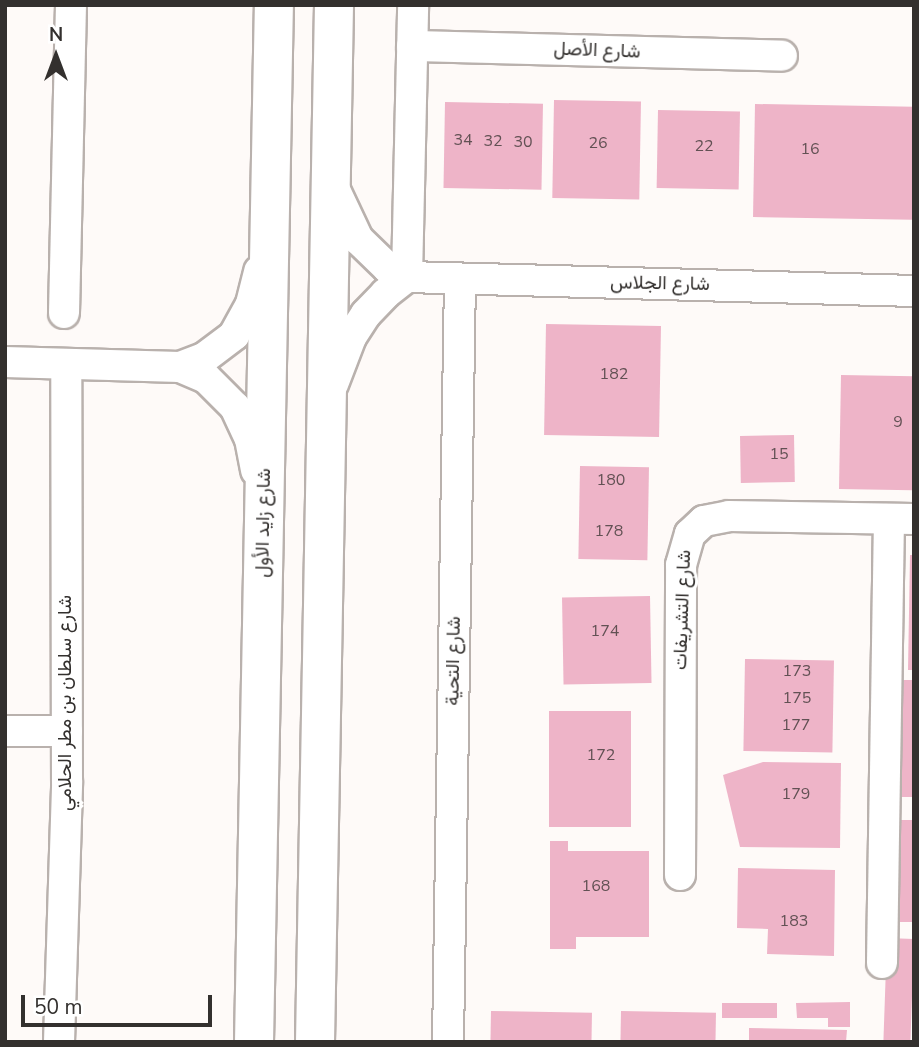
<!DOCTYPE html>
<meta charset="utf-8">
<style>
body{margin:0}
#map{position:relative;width:919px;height:1047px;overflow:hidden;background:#fefaf8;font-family:"Nunito Sans",Vazirmatn,sans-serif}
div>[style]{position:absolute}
.building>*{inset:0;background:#eeb4c8;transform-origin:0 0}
.roads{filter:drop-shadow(2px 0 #b9b1ad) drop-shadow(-2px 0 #b9b1ad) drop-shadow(0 2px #b9b1ad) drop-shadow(0 -2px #b9b1ad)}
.street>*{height:30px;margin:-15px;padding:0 15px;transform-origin:15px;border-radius:15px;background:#fff}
.primary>*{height:38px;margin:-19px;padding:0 19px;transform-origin:19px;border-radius:19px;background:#fff}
span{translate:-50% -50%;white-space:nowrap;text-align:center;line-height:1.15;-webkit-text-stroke:6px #fff;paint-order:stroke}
.number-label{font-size:16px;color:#625154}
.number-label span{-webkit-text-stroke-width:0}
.street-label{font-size:19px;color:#33302e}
.frame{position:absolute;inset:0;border:7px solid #33302e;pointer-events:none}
.north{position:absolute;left:21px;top:21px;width:70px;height:70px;-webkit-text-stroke:5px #fff;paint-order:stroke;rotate:0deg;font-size:19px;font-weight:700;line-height:28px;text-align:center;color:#33302e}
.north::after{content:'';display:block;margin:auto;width:24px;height:32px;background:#33302e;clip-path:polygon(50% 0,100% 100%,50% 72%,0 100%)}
.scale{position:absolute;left:21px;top:995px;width:191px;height:32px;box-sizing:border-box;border:4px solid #33302e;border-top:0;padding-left:9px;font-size:21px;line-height:24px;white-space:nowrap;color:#33302e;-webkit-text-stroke:5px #fff;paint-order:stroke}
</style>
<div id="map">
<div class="building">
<i style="left:554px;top:100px;width:87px;height:98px;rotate:1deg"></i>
<i style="left:445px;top:102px;width:98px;height:86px;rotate:1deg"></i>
<i style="left:755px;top:104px;width:159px;height:113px;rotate:1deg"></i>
<i style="left:658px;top:110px;width:82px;height:78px;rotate:1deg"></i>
<i style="left:546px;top:324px;width:115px;height:111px;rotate:1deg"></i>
<i style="left:841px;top:375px;width:73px;height:114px;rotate:1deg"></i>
<i style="left:794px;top:435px;width:47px;height:54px;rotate:89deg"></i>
<i style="left:580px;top:466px;width:69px;height:93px;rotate:1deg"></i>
<i style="clip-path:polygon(910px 555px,914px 555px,914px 670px,908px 670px)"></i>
<i style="left:650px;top:596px;width:87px;height:88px;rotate:89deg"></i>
<i style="left:745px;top:659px;width:89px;height:92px;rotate:1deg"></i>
<i style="left:895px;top:680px;width:19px;height:117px"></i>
<i style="left:549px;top:711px;width:82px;height:116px"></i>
<i style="clip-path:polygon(763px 762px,841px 763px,840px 848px,740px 847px,723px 775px)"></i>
<i style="left:896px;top:820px;width:18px;height:102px"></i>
<i style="clip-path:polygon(550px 841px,568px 841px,568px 851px,649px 851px,649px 937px,576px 937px,576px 949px,550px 949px)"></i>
<i style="clip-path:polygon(738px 868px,835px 870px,834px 956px,767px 954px,768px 929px,737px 928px)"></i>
<i style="left:887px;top:938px;width:27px;height:104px;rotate:2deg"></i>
<i style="clip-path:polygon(850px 1002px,850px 1027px,828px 1027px,828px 1018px,797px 1018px,796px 1003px)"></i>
<i style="left:777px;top:1003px;width:15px;height:55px;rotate:90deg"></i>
<i style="left:491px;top:1011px;width:101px;height:31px;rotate:1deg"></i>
<i style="left:621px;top:1011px;width:95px;height:31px;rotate:1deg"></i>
<i style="clip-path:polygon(749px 1028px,847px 1030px,846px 1042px,749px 1042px)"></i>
</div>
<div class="roads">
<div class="street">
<i style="left:412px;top:46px;width:370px;rotate:1.5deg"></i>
<i style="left:333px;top:186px;width:59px;rotate:64.7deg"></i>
<i style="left:358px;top:239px;width:42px;rotate:44deg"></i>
<i style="left:388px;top:268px;width:21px;rotate:25deg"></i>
<i style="left:407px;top:277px;width:507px;rotate:1.58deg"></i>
<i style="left:407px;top:277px;width:272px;rotate:-88.7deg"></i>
<i style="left:64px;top:313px;width:308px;rotate:-88.7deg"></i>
<i style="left:5px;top:362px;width:175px;rotate:1.6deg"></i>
<i style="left:180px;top:367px;width:28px;rotate:23deg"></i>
<i style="left:206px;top:378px;width:41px;rotate:45deg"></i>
<i style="left:235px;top:407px;width:35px;rotate:65deg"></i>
<i style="left:250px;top:439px;width:32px;rotate:79deg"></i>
<i style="left:180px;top:367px;width:26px;rotate:-21deg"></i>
<i style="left:204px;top:358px;width:38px;rotate:-37deg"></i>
<i style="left:234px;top:335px;width:35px;rotate:-61deg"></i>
<i style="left:251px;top:304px;width:34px;rotate:-76deg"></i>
<i style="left:333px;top:384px;width:50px;rotate:-69deg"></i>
<i style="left:351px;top:337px;width:27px;rotate:-57deg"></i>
<i style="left:366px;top:314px;width:28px;rotate:-46deg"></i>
<i style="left:385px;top:294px;width:28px;rotate:-38deg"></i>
<i style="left:5px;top:731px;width:62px"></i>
<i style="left:680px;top:875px;width:310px;rotate:-89.8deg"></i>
<i style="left:681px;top:565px;width:32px;rotate:-74deg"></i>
<i style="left:690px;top:534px;width:19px;rotate:-43deg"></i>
<i style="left:704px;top:521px;width:25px;rotate:-11deg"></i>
<i style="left:729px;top:516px;width:185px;rotate:0.9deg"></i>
<i style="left:882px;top:963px;width:444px;rotate:-89.1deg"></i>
<i style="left:59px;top:1042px;width:261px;rotate:-88.2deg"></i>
<i style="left:67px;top:781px;width:417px;rotate:-90.1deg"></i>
<i style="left:448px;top:1042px;width:761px;rotate:-89.1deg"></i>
</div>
<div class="primary">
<i style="left:254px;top:1042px;width:1037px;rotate:-88.9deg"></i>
<i style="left:315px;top:1042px;width:1037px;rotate:-88.95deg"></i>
</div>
</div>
<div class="number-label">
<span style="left:463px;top:140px">34</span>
<span style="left:493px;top:141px">32</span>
<span style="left:523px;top:142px">30</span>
<span style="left:598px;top:143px">26</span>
<span style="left:704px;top:146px">22</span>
<span style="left:810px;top:149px">16</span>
<span style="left:614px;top:374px">182</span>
<span style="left:898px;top:422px">9</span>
<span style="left:779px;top:454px">15</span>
<span style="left:611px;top:480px">180</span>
<span style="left:609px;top:531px">178</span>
<span style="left:605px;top:631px">174</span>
<span style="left:797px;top:671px">173</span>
<span style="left:797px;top:698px">175</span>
<span style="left:796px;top:725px">177</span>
<span style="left:601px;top:755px">172</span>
<span style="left:796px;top:794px">179</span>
<span style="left:596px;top:886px">168</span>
<span style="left:794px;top:921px">183</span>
</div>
<div class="street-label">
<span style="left:597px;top:51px;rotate:2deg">شارع الأصل</span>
<span style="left:660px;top:284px;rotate:1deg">شارع الجلاس</span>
<span style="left:264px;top:523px;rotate:-89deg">شارع زايد الأول</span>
<span style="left:683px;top:610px;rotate:-88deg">شارع التشريفات</span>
<span style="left:454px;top:661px;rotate:-89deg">شارع التحية</span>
<span style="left:66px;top:703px;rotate:-90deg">شارع سلطان بن مطر الحلامي</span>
</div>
<div class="frame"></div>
<div class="north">N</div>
<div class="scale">50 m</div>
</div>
